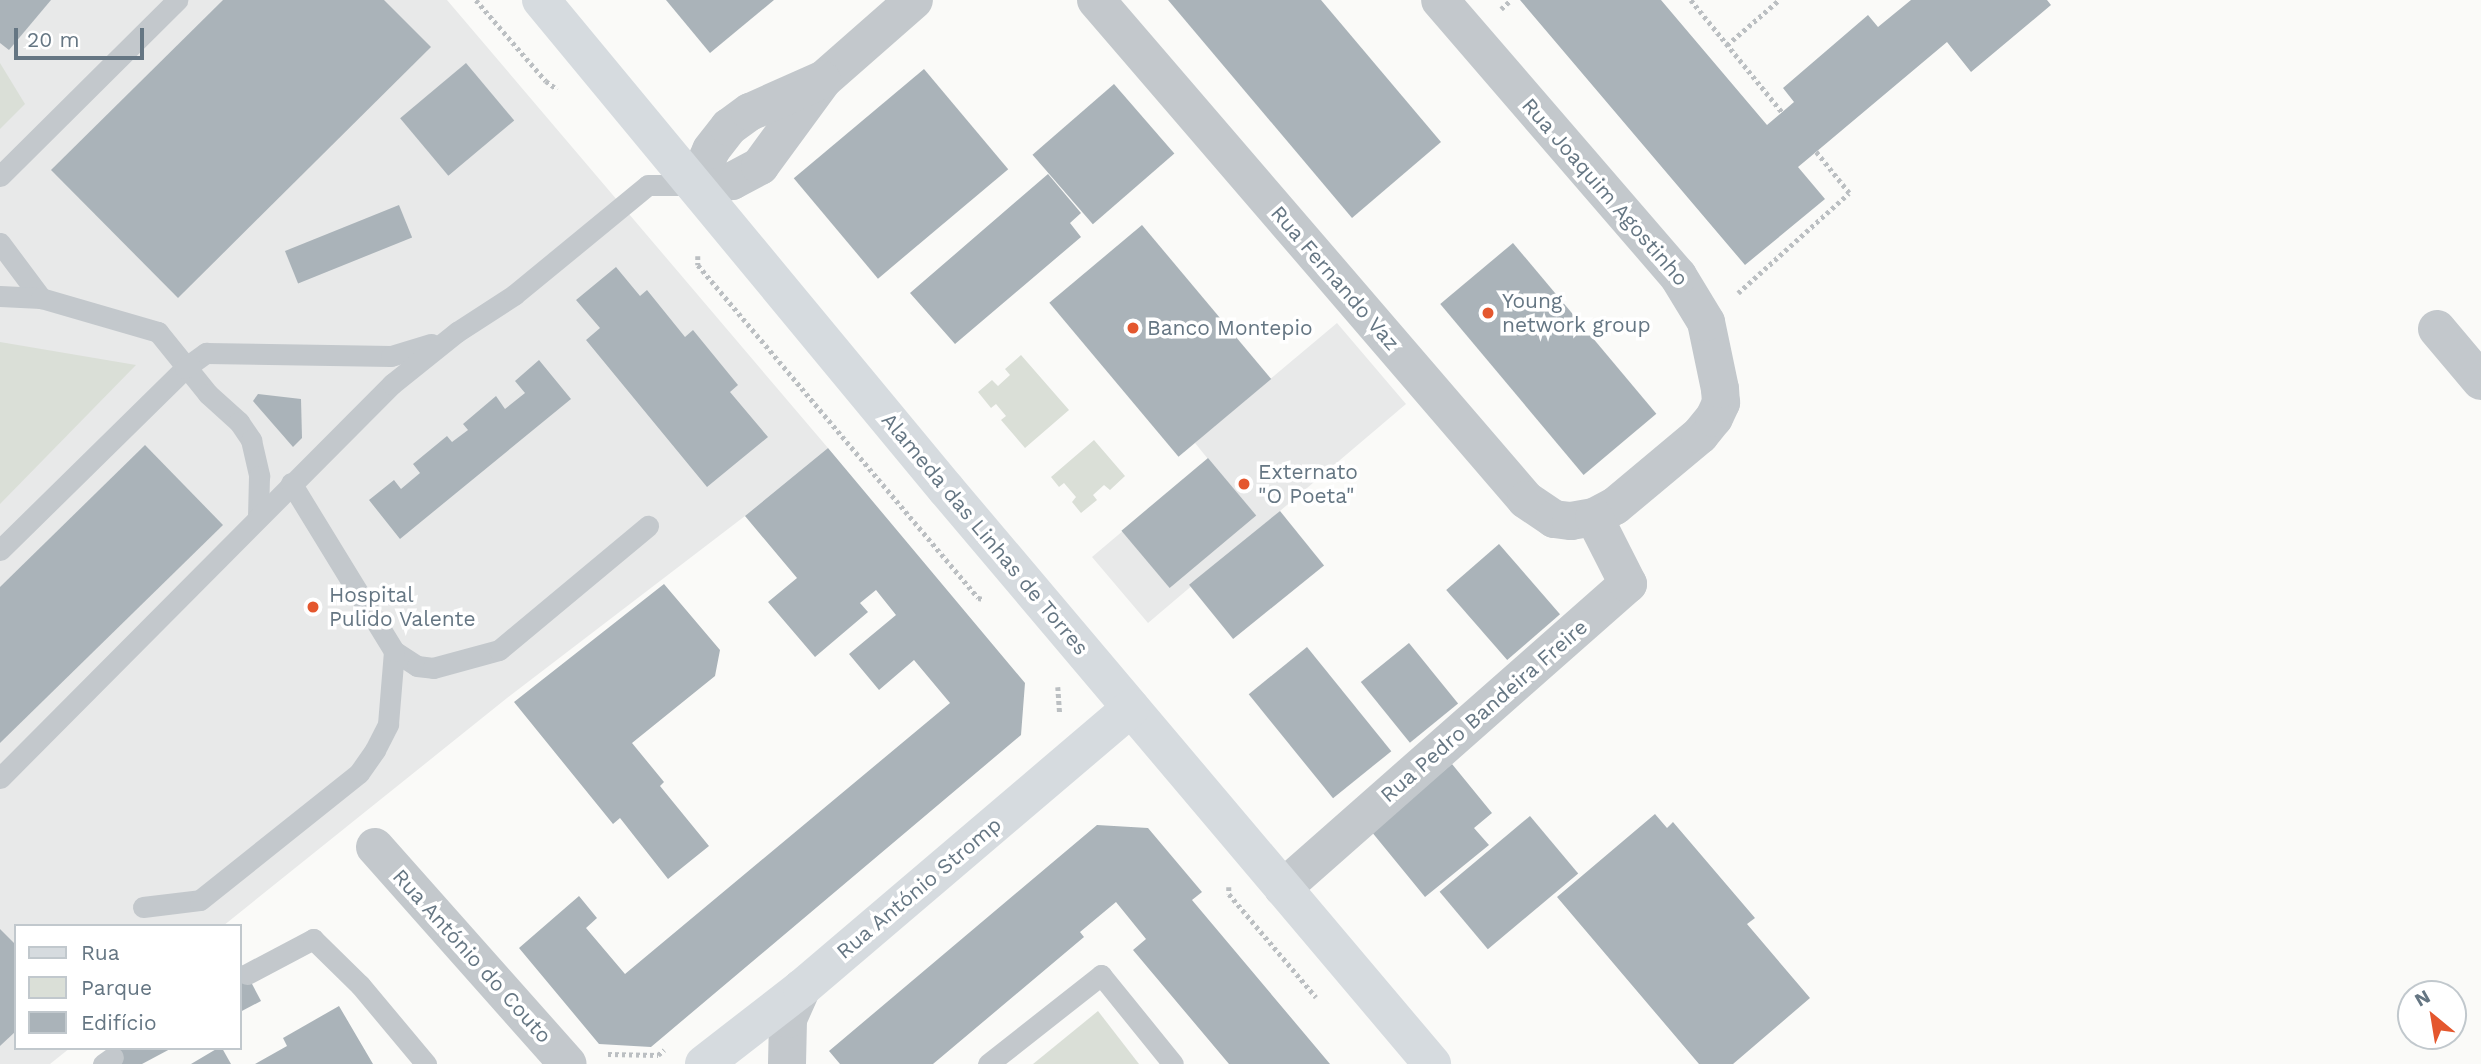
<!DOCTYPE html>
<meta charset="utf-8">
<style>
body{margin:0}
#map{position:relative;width:2481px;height:1064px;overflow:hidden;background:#fafaf8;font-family:"Work Sans",sans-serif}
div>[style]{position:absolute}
.built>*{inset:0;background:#e8e9e9}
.green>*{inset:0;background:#dadfd7}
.building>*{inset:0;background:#aab3b9;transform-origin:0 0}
.path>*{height:4.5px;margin-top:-2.25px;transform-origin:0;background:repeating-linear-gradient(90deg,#bbbfc2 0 3.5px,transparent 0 7px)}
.lane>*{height:21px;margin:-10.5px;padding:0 10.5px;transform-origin:10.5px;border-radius:10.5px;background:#c3c8cc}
.street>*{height:38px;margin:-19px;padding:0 19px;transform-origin:19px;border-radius:19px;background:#c3c8cc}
.secondary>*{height:38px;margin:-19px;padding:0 19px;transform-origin:19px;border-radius:19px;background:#d6dbdf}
.dots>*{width:19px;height:19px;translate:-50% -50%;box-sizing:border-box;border:4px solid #fff;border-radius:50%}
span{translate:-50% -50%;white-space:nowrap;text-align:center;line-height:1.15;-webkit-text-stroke:7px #fff;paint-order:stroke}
.street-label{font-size:21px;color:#657683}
.poi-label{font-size:21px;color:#657683}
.left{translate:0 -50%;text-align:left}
.legend{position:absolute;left:14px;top:924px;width:228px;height:126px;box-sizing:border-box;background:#fff;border:2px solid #c1c8cd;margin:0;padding:9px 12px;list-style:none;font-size:21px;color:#657683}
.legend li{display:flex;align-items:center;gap:14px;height:35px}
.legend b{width:35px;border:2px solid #c1c8cd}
.north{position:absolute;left:2397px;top:980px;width:70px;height:70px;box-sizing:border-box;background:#fff;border:2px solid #c1c8cd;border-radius:50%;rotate:330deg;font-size:19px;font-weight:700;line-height:28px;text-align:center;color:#657683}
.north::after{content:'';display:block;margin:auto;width:24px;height:32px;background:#e4572e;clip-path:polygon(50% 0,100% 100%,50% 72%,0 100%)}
.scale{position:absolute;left:14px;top:28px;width:130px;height:32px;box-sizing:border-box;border:4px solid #657683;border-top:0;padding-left:9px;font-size:21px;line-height:24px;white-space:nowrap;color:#657683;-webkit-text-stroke:5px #fff;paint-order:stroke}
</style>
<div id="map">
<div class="built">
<i style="clip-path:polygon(0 0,447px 0,828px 448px,745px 516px,507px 698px,223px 926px,16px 926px,16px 1048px,70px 1048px,50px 1064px,0 1064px)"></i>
<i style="clip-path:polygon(1337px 323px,1406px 404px,1148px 623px,1092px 557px,1208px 459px,1195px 443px,1199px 439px)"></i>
</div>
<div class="green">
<i style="clip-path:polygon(0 63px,25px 104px,0 129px)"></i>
<i style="clip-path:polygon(0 342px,136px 365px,0 504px)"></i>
<i style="clip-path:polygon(1021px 355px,1069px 410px,1025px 448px,1001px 420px,1006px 416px,996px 404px,991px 408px,978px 392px,992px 380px,998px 386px,1010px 375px,1005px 369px)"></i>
<i style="clip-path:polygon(1094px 440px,1125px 476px,1110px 490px,1104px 485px,1093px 495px,1097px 500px,1081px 513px,1072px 502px,1076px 497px,1064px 483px,1059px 487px,1051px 477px)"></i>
<i style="clip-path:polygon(1098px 1011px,1139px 1064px,1033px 1064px)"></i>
</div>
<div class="building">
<i style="clip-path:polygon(0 0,51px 0,9px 50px,0 43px)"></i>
<i style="clip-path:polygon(223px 0,384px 0,431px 47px,178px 298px,51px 170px)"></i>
<i style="clip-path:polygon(666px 0,774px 0,710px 53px)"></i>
<i style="clip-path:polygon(1168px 0,1321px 0,1441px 142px,1352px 218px)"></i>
<i style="clip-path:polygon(1520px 0,1661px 0,1767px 125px,1794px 102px,1783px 88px,1868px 15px,1878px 27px,1911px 0,2047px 0,2051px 5px,1971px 72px,1947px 42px,1816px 152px,1798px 167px,1825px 199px,1745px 265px)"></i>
<i style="left:466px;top:63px;width:75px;height:86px;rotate:50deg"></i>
<i style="left:924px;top:69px;width:131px;height:170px;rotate:50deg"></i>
<i style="left:1114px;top:84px;width:92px;height:108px;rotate:49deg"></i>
<i style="clip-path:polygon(1048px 174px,1081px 213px,1070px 223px,1081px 237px,955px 344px,910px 293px)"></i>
<i style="left:399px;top:205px;width:35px;height:123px;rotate:68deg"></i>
<i style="left:1142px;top:225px;width:201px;height:121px;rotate:50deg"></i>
<i style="left:1513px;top:243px;width:223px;height:95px;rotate:50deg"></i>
<i style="clip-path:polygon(616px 267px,640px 296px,647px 290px,685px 337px,693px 330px,738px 385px,730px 392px,768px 437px,707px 487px,586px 340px,600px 328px,576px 300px)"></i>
<i style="clip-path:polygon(539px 360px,571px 399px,400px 539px,369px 500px,394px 480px,401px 489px,420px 473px,413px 464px,447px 436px,452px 442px,468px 430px,463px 424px,496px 396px,505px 409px,525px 393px,515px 381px)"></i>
<i style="clip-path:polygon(258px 394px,301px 399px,302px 438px,293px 447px,253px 401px)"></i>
<i style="clip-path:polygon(145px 445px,223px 525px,0 743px,0 587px)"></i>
<i style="clip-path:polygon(828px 448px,1025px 683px,1021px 735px,651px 1047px,599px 1044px,519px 948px,579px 896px,597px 918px,586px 928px,625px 974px,950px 703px,914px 660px,879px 690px,849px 654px,896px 615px,876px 590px,860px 603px,868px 612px,815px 657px,768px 602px,797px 578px,745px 516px)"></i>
<i style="left:1208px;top:458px;width:75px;height:113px;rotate:50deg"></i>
<i style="left:1280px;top:511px;width:70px;height:117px;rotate:51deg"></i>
<i style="left:1499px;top:544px;width:93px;height:70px;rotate:49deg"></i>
<i style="clip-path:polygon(664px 584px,720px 650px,715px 676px,632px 743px,664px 782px,660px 786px,709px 846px,668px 879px,620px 818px,613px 824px,514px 702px)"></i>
<i style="left:1409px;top:643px;width:78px;height:62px;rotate:51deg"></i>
<i style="left:1307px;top:647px;width:134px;height:75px;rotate:51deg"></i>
<i style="clip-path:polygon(1452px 764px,1492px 813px,1474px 828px,1489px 845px,1425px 897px,1371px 831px)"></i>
<i style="clip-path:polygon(1655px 814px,1667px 828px,1673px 822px,1755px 918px,1747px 924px,1810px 998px,1733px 1064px,1699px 1064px,1557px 897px)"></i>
<i style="left:1530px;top:816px;width:75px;height:118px;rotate:50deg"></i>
<i style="clip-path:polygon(1097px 825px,1148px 828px,1202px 892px,1192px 900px,1330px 1064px,1229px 1064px,1133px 950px,1146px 939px,1116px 902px,1080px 932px,1084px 937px,933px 1064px,840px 1064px,829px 1051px)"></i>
<i style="clip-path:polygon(0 929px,16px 945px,16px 1031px,0 1046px)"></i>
<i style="clip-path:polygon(240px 961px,261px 1001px,240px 1012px)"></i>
<i style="clip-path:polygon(339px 1006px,373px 1064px,255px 1064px,287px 1046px,283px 1038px)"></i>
<i style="clip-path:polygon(109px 1048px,172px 1048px,142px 1064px,117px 1064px)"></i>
<i style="clip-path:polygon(218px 1048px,222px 1048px,231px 1064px,191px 1064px)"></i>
</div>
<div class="path">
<i style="left:476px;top:0;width:107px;rotate:49.2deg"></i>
<i style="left:546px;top:81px;width:14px;rotate:36deg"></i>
<i style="left:1691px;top:0;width:144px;rotate:50.9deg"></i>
<i style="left:1501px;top:9px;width:13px;rotate:-42deg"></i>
<i style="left:1727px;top:45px;width:69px;rotate:-40.9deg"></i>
<i style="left:698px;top:256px;width:9px;rotate:90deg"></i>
<i style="left:698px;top:265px;width:435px;rotate:49.9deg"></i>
<i style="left:978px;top:598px;width:6px;rotate:9deg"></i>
<i style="left:1738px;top:293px;width:149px;rotate:-42deg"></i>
<i style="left:1849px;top:193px;width:53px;rotate:-128.8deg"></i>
<i style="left:1058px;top:687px;width:26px;rotate:86deg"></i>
<i style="left:1229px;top:887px;width:7px;rotate:90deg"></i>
<i style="left:1229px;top:894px;width:135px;rotate:49.8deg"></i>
<i style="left:608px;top:1054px;width:50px;rotate:1.1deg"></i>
<i style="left:658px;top:1055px;width:8px;rotate:-40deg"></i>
</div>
<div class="lane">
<i style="left:0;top:176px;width:250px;rotate:-44.8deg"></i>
<i style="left:0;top:243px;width:69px;rotate:53.3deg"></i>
<i style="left:0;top:296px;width:41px;rotate:2.8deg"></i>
<i style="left:41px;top:298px;width:122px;rotate:16.2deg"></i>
<i style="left:158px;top:332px;width:80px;rotate:51.1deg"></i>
<i style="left:208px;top:394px;width:42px;rotate:42.1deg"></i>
<i style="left:239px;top:422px;width:22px;rotate:56deg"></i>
<i style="left:251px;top:440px;width:37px;rotate:77deg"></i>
<i style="left:259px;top:476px;width:41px;rotate:91.4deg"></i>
<i style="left:0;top:550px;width:260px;rotate:-44.5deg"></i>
<i style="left:185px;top:368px;width:26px;rotate:-36deg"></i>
<i style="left:206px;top:353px;width:185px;rotate:0.9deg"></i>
<i style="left:391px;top:356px;width:42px;rotate:-16.7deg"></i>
<i style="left:394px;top:651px;width:27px;rotate:33deg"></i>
<i style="left:417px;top:666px;width:16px;rotate:7deg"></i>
<i style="left:433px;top:668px;width:68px;rotate:-15.3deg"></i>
<i style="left:499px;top:650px;width:194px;rotate:-39.8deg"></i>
<i style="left:0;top:778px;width:556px;rotate:-45.15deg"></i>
<i style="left:392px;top:384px;width:83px;rotate:-38.7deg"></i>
<i style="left:457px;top:332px;width:68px;rotate:-33deg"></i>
<i style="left:514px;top:295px;width:173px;rotate:-39.4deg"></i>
<i style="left:648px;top:185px;width:47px"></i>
<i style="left:143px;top:907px;width:57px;rotate:-7deg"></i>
<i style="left:200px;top:900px;width:203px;rotate:-38.6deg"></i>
<i style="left:359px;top:773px;width:28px;rotate:-55deg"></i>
<i style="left:375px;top:750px;width:29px;rotate:-63deg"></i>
<i style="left:388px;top:724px;width:73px;rotate:-85.3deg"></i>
<i style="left:394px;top:651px;width:197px;rotate:-121.5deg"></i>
<i style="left:247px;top:974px;width:75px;rotate:-27.9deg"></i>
<i style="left:313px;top:939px;width:66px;rotate:44.4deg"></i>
<i style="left:360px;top:985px;width:103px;rotate:50.1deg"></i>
<i style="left:103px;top:1064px;width:12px;rotate:-35deg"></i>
<i style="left:988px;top:1064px;width:144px;rotate:-38.2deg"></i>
<i style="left:1101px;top:975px;width:114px;rotate:51deg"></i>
</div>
<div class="street">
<i style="left:1096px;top:0;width:659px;rotate:49.3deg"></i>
<i style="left:1526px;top:500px;width:34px;rotate:34deg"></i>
<i style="left:1554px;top:519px;width:17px;rotate:7deg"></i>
<i style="left:1571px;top:521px;width:23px;rotate:-10deg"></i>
<i style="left:1594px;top:517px;width:24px;rotate:-28deg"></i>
<i style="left:1615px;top:506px;width:111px;rotate:-39.9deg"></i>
<i style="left:1700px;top:435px;width:22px;rotate:-51deg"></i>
<i style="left:1714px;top:418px;width:17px;rotate:-65deg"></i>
<i style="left:1721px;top:403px;width:14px;rotate:-94deg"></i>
<i style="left:1720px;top:389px;width:68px;rotate:-101.8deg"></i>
<i style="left:1706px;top:322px;width:54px;rotate:-121.3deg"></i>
<i style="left:1678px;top:276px;width:364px;rotate:-130.8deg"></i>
<i style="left:695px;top:185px;width:37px;rotate:-6deg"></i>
<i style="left:732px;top:181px;width:32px;rotate:-28deg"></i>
<i style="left:760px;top:166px;width:107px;rotate:-53.8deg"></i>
<i style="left:823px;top:80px;width:121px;rotate:-41.3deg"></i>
<i style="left:695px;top:185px;width:38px;rotate:-65deg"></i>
<i style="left:711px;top:150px;width:29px;rotate:-52deg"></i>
<i style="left:729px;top:127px;width:26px;rotate:-36deg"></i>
<i style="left:750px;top:112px;width:79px;rotate:-24deg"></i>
<i style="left:2437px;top:329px;width:68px;rotate:49.8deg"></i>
<i style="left:375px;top:847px;width:290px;rotate:48.4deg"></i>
<i style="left:1283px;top:888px;width:460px;rotate:-41.4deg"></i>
<i style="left:1628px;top:584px;width:75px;rotate:-116.9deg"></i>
<i style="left:787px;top:1064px;width:45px;rotate:-88.7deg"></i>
<i style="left:788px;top:1019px;width:34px;rotate:-66deg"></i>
</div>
<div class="secondary">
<i style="left:541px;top:0;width:635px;rotate:50.37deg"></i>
<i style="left:946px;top:489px;width:753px;rotate:49.79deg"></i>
<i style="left:704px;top:1064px;width:124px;rotate:-37.8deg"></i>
<i style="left:802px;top:988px;width:432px;rotate:-40.4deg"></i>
</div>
<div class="dots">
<i style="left:1488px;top:313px;background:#e4572e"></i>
<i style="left:1133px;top:328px;background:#e4572e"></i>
<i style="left:1244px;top:484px;background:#e4572e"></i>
<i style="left:313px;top:607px;background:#e4572e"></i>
</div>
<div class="street-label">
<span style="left:1605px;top:192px;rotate:49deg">Rua Joaquim Agostinho</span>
<span style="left:1335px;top:278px;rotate:49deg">Rua Fernando Vaz</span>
<span style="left:985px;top:534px;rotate:50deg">Alameda das Linhas de Torres</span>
<span style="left:1484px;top:711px;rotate:-41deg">Rua Pedro Bandeira Freire</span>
<span style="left:919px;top:888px;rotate:-40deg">Rua António Stromp</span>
<span style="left:472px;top:956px;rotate:48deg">Rua António do Couto</span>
</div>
<div class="poi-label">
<span class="left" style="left:1502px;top:313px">Young<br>network group</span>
<span class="left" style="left:1147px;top:328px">Banco Montepio</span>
<span class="left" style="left:1258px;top:484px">Externato<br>"O Poeta"</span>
<span class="left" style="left:329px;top:607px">Hospital<br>Pulido Valente</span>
</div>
<ul class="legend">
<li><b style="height:9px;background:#d6dbdf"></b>Rua</li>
<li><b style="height:19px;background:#dadfd7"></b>Parque</li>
<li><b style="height:19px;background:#aab3b9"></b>Edifício</li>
</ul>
<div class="north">N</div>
<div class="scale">20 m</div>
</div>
